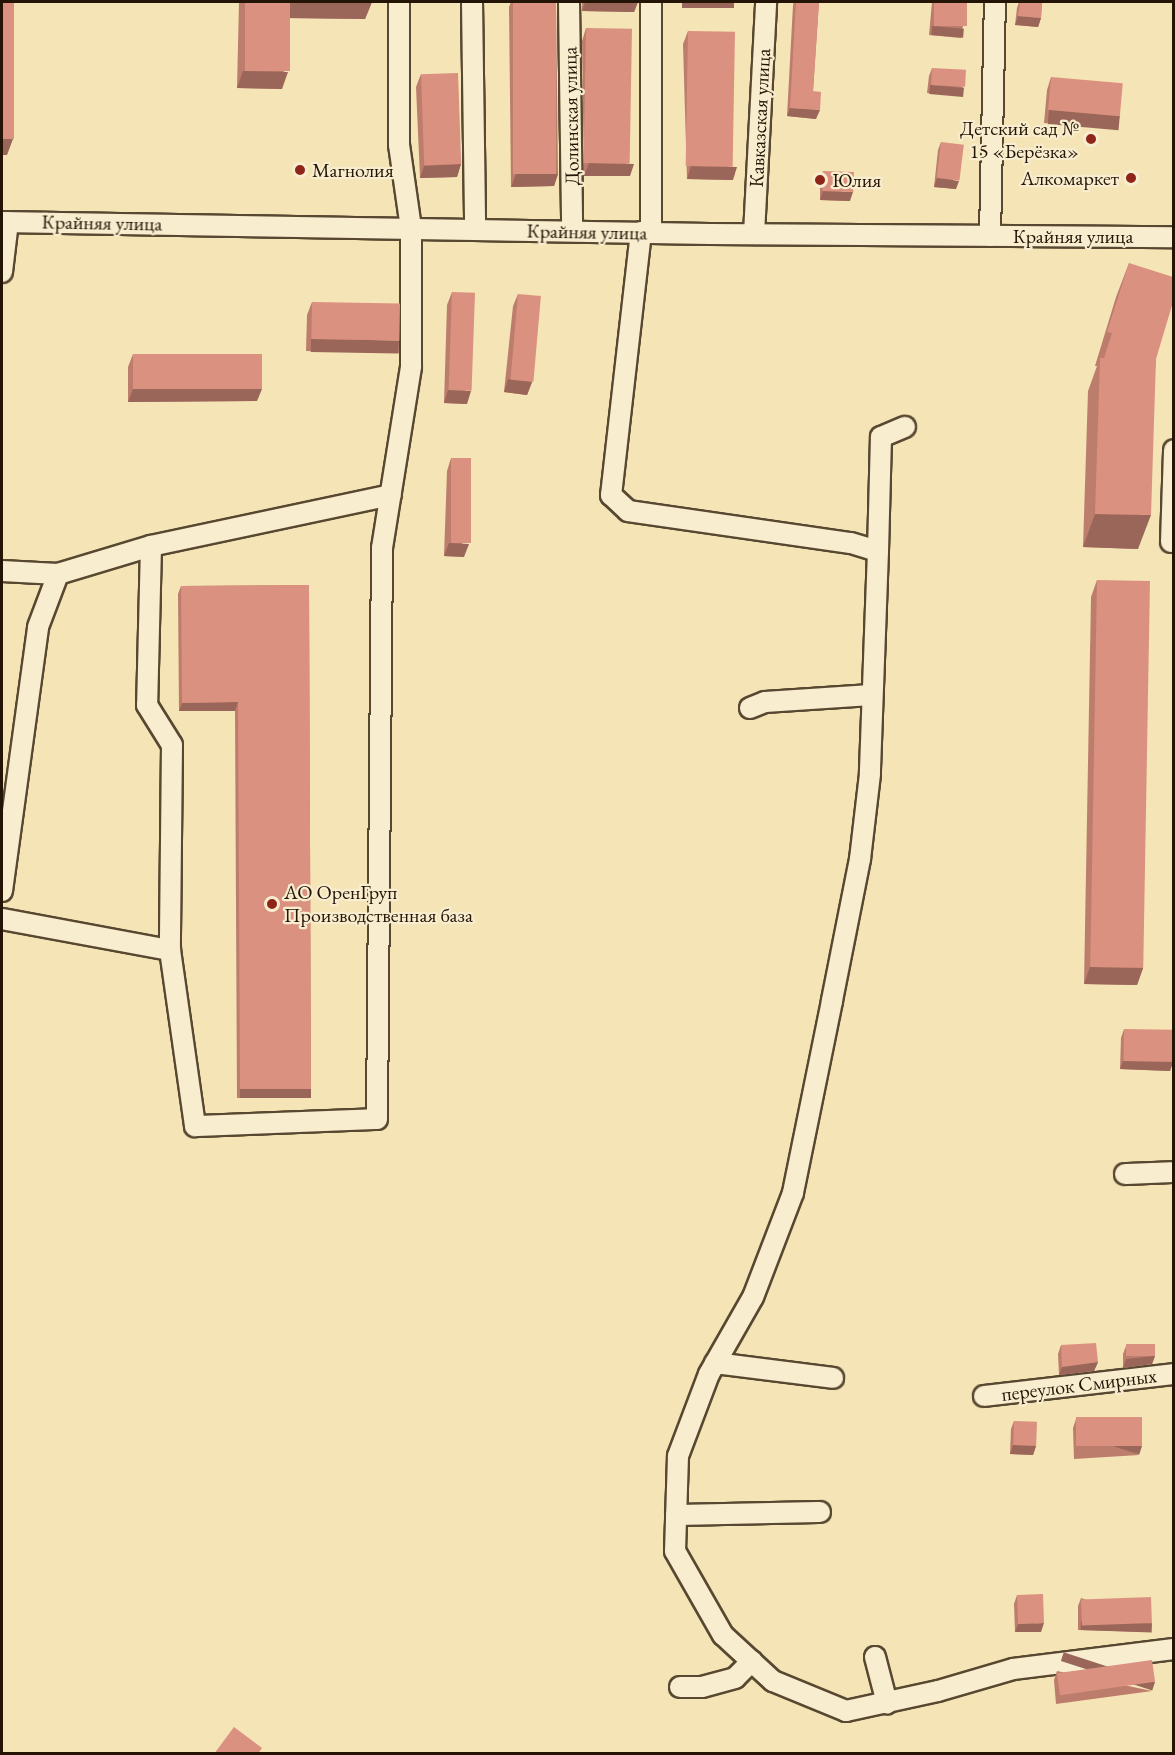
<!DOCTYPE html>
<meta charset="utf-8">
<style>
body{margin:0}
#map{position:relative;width:1175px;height:1755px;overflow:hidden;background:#f5e4b5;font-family:"EB Garamond",serif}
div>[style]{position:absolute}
.roads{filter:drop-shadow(2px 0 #584831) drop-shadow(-2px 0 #584831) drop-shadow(0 2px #584831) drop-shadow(0 -2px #584831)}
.minor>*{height:20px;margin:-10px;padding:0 10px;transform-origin:10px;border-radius:10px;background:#f8edcf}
.wall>*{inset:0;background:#bc7d6d}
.shaded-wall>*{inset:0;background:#996659;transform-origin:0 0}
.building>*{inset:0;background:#db917f;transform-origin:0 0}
.dots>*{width:16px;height:16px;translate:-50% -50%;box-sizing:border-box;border:3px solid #f8edcf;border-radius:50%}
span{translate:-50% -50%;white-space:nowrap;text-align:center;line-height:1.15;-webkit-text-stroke:4.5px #f8edcf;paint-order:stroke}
.street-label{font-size:20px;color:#241405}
.poi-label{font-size:20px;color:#241405}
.right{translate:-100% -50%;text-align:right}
.left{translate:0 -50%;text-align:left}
.frame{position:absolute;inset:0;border:3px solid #241405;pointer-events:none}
</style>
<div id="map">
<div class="roads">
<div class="minor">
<i style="left:472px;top:2px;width:228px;rotate:89.2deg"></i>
<i style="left:569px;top:2px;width:229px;rotate:89.2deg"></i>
<i style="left:651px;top:2px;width:231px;rotate:90deg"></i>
<i style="left:2px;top:222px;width:708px;rotate:0.97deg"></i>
<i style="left:710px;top:234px;width:464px;rotate:0.4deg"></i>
<i style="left:641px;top:232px;width:265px;rotate:96.5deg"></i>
<i style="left:611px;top:495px;width:23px;rotate:43deg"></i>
<i style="left:628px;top:511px;width:225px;rotate:8.2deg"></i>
<i style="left:851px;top:543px;width:28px;rotate:17deg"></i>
<i style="left:878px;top:551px;width:223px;rotate:92.1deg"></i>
<i style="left:870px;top:774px;width:86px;rotate:96.7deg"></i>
<i style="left:860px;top:859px;width:145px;rotate:101.2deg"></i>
<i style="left:832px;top:1001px;width:196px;rotate:101.5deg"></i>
<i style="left:793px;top:1193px;width:111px;rotate:111deg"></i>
<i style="left:753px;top:1297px;width:89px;rotate:119.7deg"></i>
<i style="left:709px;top:1374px;width:88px;rotate:110.7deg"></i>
<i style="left:678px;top:1456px;width:95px;rotate:91.8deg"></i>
<i style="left:675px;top:1551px;width:97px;rotate:60.3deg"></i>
<i style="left:723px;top:1635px;width:68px;rotate:42.6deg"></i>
<i style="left:773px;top:1681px;width:79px;rotate:22.3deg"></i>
<i style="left:846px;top:1711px;width:94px;rotate:-12.3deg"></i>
<i style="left:938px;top:1691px;width:78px;rotate:-16.3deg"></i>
<i style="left:1013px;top:1669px;width:162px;rotate:-7.1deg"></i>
<i style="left:754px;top:234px;width:232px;rotate:-87deg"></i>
<i style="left:990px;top:236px;width:234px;rotate:-88.8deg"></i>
<i style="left:2px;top:272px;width:50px;rotate:-83.2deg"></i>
<i style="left:1171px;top:542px;width:92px;rotate:-88.1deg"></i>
<i style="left:151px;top:546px;width:245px;rotate:-12deg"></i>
<i style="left:878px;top:551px;width:114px;rotate:-88.5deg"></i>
<i style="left:881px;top:437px;width:26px;rotate:-23deg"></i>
<i style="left:2px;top:571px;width:56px;rotate:3.1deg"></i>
<i style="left:750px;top:708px;width:16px;rotate:-22deg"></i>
<i style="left:765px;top:702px;width:106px;rotate:-3.8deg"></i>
<i style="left:2px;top:891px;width:266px;rotate:-82.2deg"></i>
<i style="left:38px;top:627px;width:57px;rotate:-69.3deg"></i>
<i style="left:58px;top:574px;width:97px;rotate:-16.8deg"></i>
<i style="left:151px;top:546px;width:159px;rotate:91.4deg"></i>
<i style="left:147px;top:705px;width:47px;rotate:58deg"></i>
<i style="left:172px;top:745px;width:205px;rotate:90.6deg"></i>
<i style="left:170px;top:950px;width:178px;rotate:81.9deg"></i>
<i style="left:195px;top:1126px;width:182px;rotate:-2.2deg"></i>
<i style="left:377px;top:1119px;width:571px;rotate:-89.5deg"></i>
<i style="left:382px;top:548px;width:184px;rotate:-80.9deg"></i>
<i style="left:411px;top:366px;width:138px;rotate:-90deg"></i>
<i style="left:411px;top:228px;width:84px;rotate:-98.2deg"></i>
<i style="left:399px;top:145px;width:143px;rotate:-90deg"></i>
<i style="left:2px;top:919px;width:171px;rotate:10.5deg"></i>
<i style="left:1125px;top:1174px;width:49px;rotate:-2.3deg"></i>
<i style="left:715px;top:1363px;width:119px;rotate:7.2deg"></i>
<i style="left:984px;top:1396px;width:191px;rotate:-6.6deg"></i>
<i style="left:676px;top:1515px;width:144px;rotate:-1.2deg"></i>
<i style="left:875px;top:1657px;width:48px;rotate:75.4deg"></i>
<i style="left:680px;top:1687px;width:22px"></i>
<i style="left:702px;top:1687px;width:34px;rotate:-15deg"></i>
<i style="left:735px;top:1678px;width:24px;rotate:-45deg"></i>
</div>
</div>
<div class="wall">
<i style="clip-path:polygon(239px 2px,372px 2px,365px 19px,289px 18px,282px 89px,237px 88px)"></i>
<i style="clip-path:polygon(511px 2px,556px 2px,558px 174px,554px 186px,511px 187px,509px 7px)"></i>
<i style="clip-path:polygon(582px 2px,638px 2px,634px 12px,582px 11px)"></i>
<i style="clip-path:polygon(794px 2px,819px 2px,813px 91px,816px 119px,787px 116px,793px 5px)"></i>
<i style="clip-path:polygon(932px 2px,967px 2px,961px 38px,929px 35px)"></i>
<i style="clip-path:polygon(1019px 2px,1042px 2px,1041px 18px,1038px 27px,1015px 25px,1017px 8px)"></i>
<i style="clip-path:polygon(586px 28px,630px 176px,584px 176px,582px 41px)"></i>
<i style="clip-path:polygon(688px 31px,733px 180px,687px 179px,683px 44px)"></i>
<i style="clip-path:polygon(932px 68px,964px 88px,961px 96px,927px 93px,929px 76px)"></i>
<i style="clip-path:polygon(421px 74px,461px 164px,457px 177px,420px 178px,416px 87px)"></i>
<i style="clip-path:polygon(1051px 77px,1120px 116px,1115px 129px,1044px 123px,1047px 90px)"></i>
<i style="clip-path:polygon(941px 142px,956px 189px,934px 187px,938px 150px)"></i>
<i style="clip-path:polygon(823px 171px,850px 201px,820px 200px,820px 180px)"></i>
<i style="clip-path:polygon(1129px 263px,1156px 359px,1138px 549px,1083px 547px,1088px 391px,1097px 366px,1095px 366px,1116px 297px)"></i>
<i style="clip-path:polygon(452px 292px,467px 404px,444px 403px,447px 305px)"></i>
<i style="clip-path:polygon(518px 294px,532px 382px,527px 395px,504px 392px,513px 306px)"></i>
<i style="clip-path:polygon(312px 302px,395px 353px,306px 351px,307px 315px)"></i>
<i style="clip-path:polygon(133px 354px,257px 401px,128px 402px,128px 367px)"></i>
<i style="clip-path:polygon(451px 458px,464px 557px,444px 556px,447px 471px)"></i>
<i style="clip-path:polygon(1097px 580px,1143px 968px,1137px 985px,1084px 984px,1091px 597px)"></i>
<i style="clip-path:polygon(309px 585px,311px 1089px,308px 1098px,237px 1098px,235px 711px,179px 711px,178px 594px,181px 586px)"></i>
<i style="clip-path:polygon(1124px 1029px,1173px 1062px,1170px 1071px,1120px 1069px,1121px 1038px)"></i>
<i style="clip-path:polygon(1173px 1332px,1173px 1356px,1172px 1356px,1172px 1336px)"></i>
<i style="clip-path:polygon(1061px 1345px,1098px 1362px,1094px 1371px,1059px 1375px,1058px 1354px)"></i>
<i style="clip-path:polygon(1126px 1346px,1155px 1356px,1152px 1364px,1123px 1368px,1123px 1354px)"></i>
<i style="clip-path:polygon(1076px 1419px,1139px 1455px,1074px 1459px,1073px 1428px)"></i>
<i style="clip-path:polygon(1014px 1421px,1036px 1446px,1033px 1455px,1010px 1454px,1011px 1429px)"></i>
<i style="clip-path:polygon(1017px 1595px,1041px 1632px,1015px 1632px,1014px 1604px)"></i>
<i style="clip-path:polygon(1081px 1598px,1152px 1623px,1149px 1632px,1078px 1630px,1078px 1606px)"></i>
<i style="clip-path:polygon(1057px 1671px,1152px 1691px,1056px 1704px,1054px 1680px)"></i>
</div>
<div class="shaded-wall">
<i style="clip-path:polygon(289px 2px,372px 2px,365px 19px,283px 18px)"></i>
<i style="clip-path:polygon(585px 2px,638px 2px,634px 12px,582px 11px)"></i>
<i style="left:682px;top:2px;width:52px;height:6px"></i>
<i style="clip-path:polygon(1018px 16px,1041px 18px,1038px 27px,1015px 25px)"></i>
<i style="left:932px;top:26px;width:32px;height:9px;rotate:5deg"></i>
<i style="clip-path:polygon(243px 71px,288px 72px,282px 89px,237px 88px)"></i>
<i style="left:930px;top:85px;width:34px;height:9px;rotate:5deg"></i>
<i style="clip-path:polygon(790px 108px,820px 110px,816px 119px,787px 116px)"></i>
<i style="left:1049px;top:110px;width:71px;height:14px;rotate:5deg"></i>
<i style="clip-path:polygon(2px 139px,13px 139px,7px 155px,2px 155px)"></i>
<i style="clip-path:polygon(589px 163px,634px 164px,630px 176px,584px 176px)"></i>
<i style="clip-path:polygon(461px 164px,457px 177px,420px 178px,424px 166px)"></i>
<i style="clip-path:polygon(691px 166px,737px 167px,733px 180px,687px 179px)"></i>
<i style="clip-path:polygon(516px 174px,558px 174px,554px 186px,511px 187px)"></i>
<i style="clip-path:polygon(937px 178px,959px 181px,956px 189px,934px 187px)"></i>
<i style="clip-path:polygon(823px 191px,853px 192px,850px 201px,820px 200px)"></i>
<i style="left:311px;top:339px;width:88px;height:13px;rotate:1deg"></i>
<i style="clip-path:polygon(508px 379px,532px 382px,527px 395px,504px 392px)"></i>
<i style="clip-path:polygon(133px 389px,262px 389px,257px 401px,128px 402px)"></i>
<i style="clip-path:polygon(448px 390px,471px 391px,467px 404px,444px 403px)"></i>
<i style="clip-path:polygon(1095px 514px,1151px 515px,1138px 549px,1083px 547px)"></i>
<i style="clip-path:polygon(449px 543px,469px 544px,464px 557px,444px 556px)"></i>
<i style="clip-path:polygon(238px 702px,235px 711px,179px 711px,182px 703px)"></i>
<i style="clip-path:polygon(1090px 967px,1143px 968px,1137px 985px,1084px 984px)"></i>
<i style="clip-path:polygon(1123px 1061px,1173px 1062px,1170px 1071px,1120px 1069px)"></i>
<i style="left:240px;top:1089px;width:71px;height:9px"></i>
<i style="clip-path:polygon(1155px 1356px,1152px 1364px,1123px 1368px,1126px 1359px)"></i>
<i style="clip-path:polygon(1098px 1362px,1094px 1371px,1059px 1375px,1062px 1367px)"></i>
<i style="clip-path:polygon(1013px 1445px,1036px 1446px,1033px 1455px,1010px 1454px)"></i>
<i style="left:1142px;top:1446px;width:9px;height:65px;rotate:108deg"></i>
<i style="left:1081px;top:1621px;width:71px;height:9px;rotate:2deg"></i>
<i style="clip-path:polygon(1044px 1623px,1041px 1632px,1015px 1632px,1018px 1624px)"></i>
<i style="left:1155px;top:1682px;width:9px;height:96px;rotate:108deg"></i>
</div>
<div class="building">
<i style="left:2px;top:2px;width:12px;height:137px"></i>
<i style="left:245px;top:2px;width:45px;height:69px"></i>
<i style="left:513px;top:2px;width:43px;height:172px"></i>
<i style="clip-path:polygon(796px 2px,819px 2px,813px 91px,821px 92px,820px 110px,790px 108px)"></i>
<i style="left:934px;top:2px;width:33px;height:24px"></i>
<i style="clip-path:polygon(1020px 2px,1042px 2px,1041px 18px,1018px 16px)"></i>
<i style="left:586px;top:28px;width:46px;height:135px;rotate:1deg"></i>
<i style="left:688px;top:31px;width:47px;height:135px;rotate:1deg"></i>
<i style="left:932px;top:68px;width:34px;height:17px;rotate:3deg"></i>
<i style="left:458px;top:73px;width:91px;height:37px;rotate:88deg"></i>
<i style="left:1051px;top:77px;width:72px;height:33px;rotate:5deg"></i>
<i style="left:941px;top:142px;width:23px;height:36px;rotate:7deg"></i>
<i style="left:823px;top:171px;width:31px;height:20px;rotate:2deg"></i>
<i style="clip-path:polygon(1129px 263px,1173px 277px,1173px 302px,1156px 359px,1151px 515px,1095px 514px,1100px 358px,1104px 358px,1112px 333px,1107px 332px)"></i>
<i style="left:452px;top:292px;width:23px;height:98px;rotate:2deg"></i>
<i style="left:518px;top:294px;width:23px;height:86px;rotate:5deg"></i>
<i style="left:312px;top:302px;width:88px;height:37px;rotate:1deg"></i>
<i style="left:133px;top:354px;width:129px;height:35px"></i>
<i style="left:451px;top:458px;width:20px;height:85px"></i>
<i style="left:1097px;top:580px;width:53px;height:387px;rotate:1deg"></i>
<i style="clip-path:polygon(309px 585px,311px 1089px,240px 1089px,238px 702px,182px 703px,181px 586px)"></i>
<i style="left:1124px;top:1029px;width:49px;height:32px;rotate:1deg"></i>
<i style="clip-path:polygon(1096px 1343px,1098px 1362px,1062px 1367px,1061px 1345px)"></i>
<i style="left:1155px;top:1344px;width:12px;height:29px;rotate:90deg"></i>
<i style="left:1142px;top:1417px;width:29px;height:66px;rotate:90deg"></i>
<i style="left:1014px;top:1421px;width:23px;height:24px;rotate:2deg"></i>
<i style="left:1043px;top:1594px;width:29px;height:26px;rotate:88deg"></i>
<i style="left:1151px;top:1597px;width:26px;height:70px;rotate:88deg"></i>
<i style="left:1152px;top:1660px;width:22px;height:96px;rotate:82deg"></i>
<i style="clip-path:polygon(234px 1727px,262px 1748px,258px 1754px,214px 1754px)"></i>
</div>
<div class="dots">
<i style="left:1091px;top:139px;background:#8f2418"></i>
<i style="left:300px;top:170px;background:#8f2418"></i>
<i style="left:1131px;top:178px;background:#8f2418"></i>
<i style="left:820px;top:180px;background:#8f2418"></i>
<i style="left:272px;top:904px;background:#8f2418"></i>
</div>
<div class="street-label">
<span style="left:571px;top:116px;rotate:-91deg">Долинская улица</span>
<span style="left:760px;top:118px;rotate:-87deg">Кавказская улица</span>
<span style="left:102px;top:223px;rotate:1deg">Крайняя улица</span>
<span style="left:587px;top:232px;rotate:1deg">Крайняя улица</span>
<span style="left:1073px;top:236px">Крайняя улица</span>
<span style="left:1079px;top:1385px;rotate:-7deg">переулок Смирных</span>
</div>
<div class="poi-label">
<span class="right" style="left:1079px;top:140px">Детский сад №<br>15 «Берёзка»</span>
<span class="left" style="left:312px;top:170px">Магнолия</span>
<span class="right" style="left:1119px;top:178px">Алкомаркет</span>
<span class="left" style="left:832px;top:180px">Юлия</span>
<span class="left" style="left:284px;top:904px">АО ОренГруп<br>Производственная база</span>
</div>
<div class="frame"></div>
</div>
